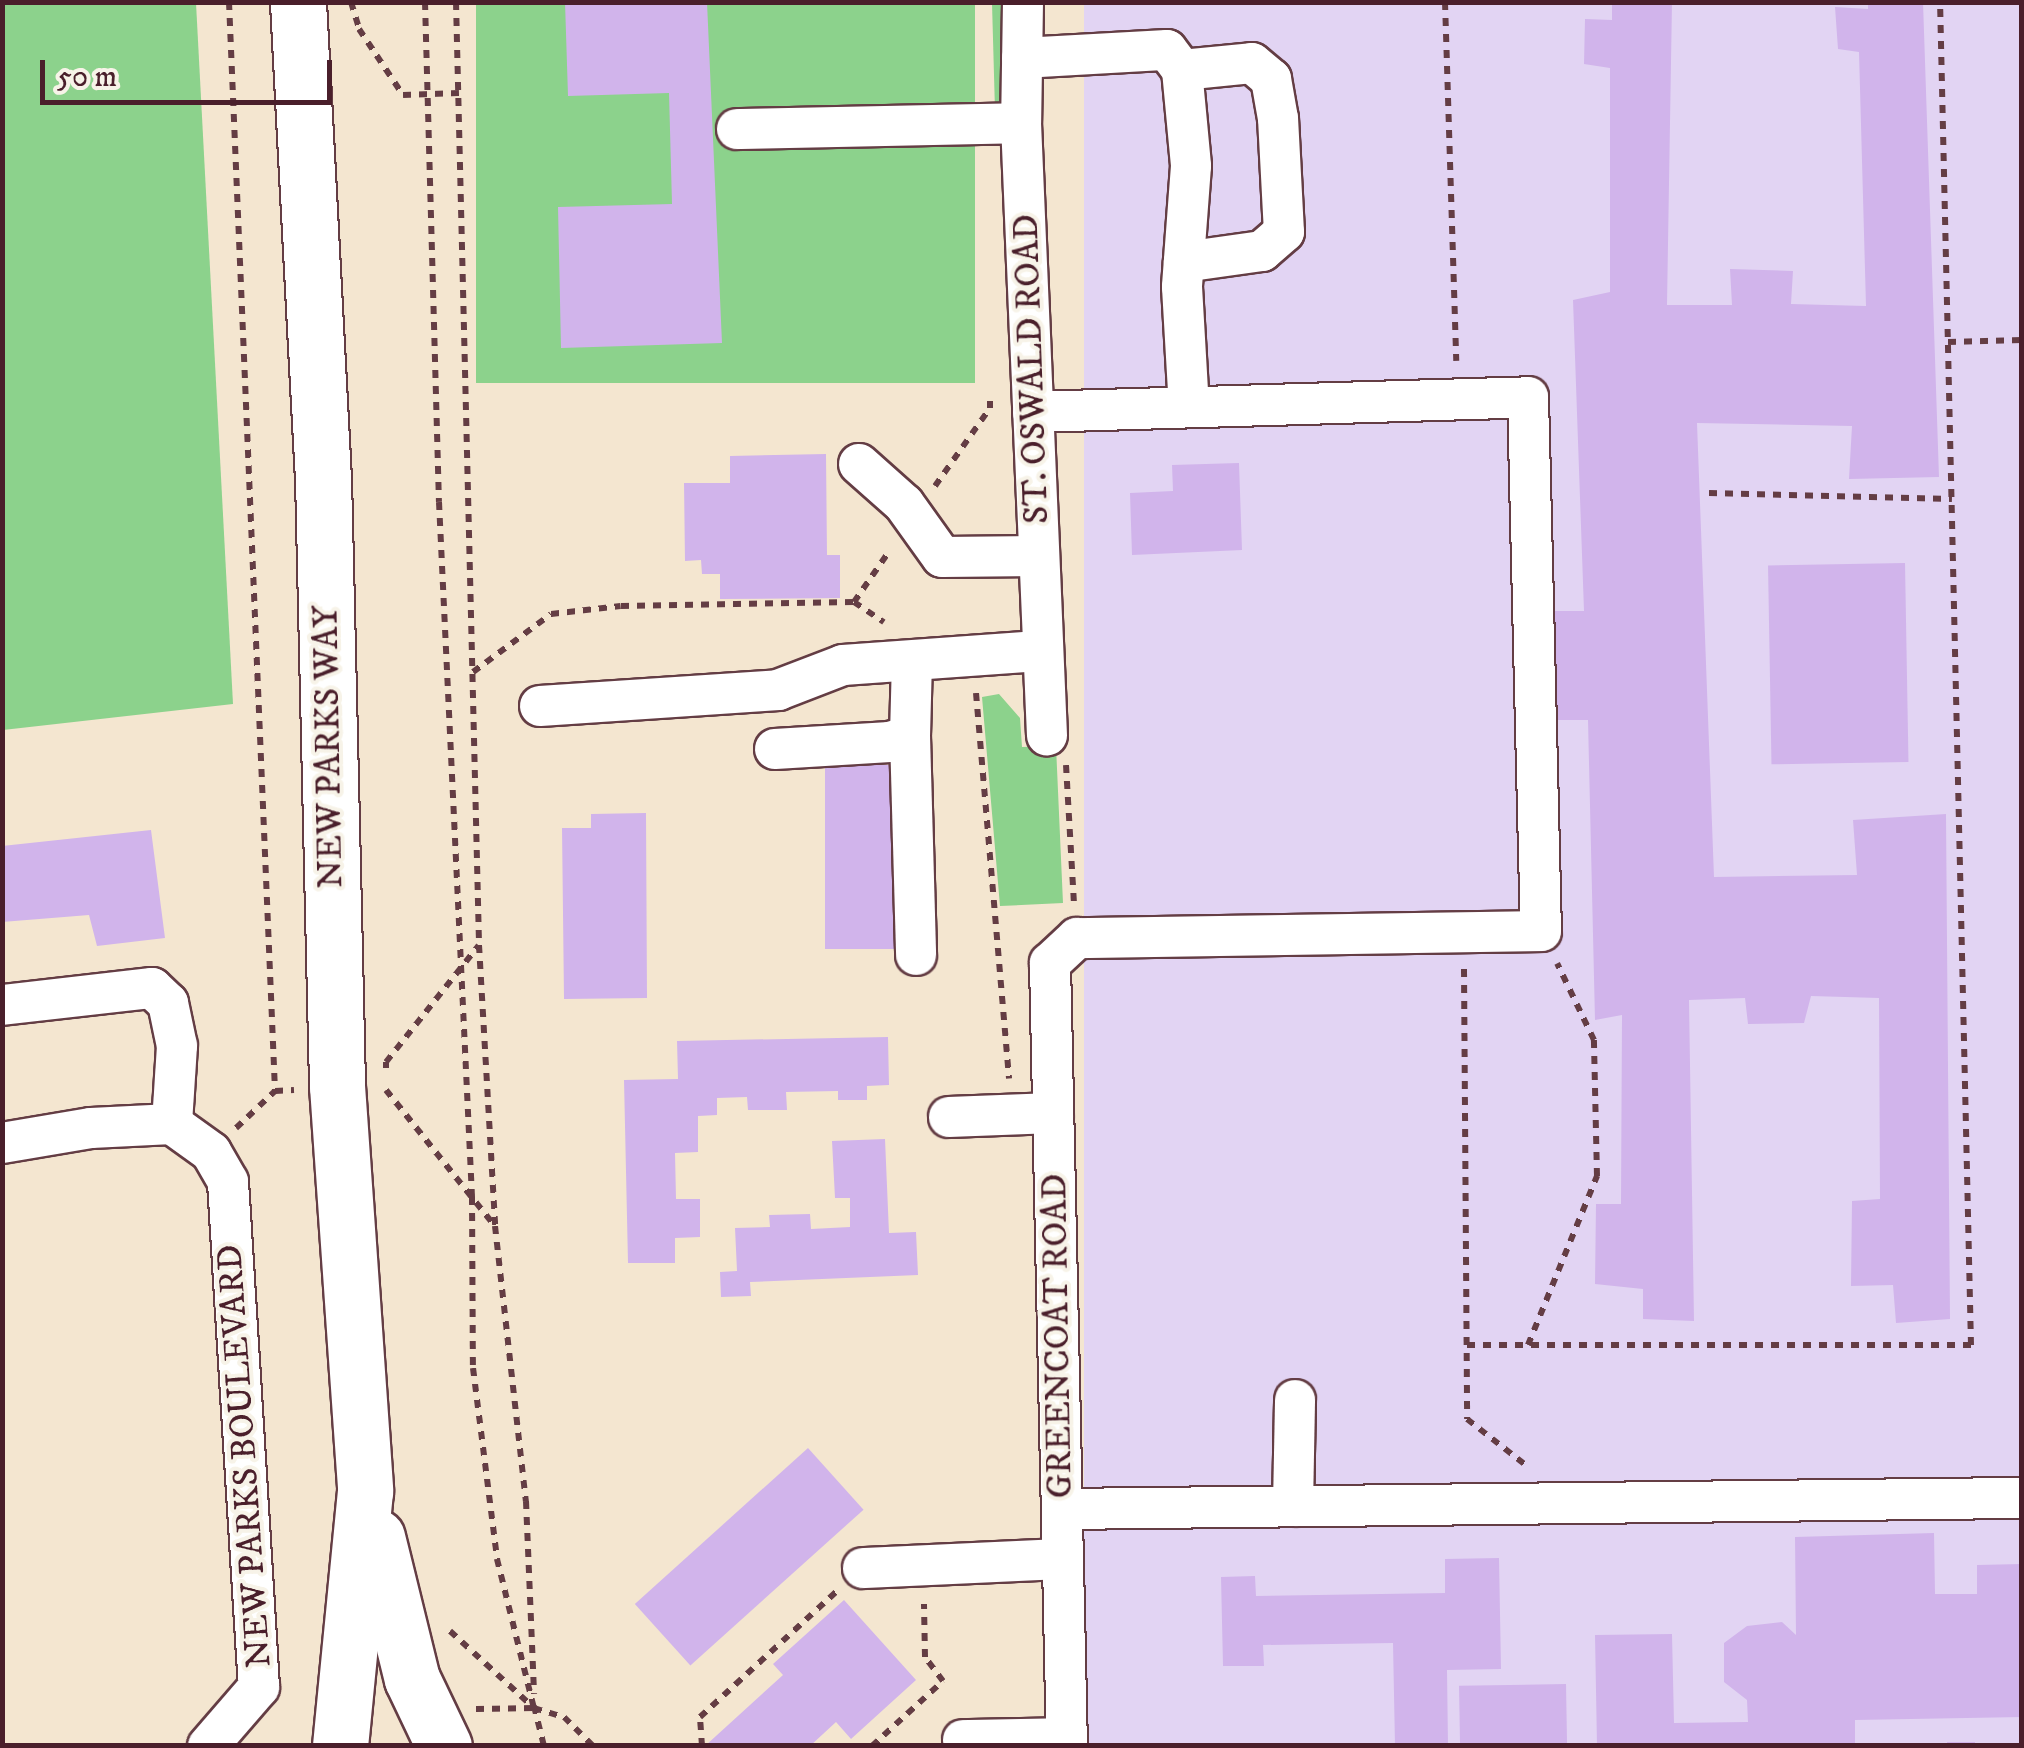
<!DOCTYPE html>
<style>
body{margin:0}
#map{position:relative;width:2024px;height:1748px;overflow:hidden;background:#f4e6d0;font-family:"IM FELL DW Pica",serif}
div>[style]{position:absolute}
.built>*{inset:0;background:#e2d4f3;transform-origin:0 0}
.green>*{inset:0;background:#8cd28c;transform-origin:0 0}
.building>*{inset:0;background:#d1b4eb;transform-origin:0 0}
.path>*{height:6px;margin-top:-3px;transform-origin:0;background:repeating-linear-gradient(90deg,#643d44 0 8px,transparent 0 16px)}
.roads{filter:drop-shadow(2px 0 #643d44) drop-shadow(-2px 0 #643d44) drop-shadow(0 2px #643d44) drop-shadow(0 -2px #643d44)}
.minor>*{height:40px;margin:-20px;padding:0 20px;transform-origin:20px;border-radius:20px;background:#fff}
.highway>*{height:55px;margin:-27.5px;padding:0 27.5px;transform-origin:27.5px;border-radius:27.5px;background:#fff}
span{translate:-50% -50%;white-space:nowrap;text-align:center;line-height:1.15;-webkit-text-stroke:8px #f7f3e8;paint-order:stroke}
.street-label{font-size:35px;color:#4a1f2b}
.frame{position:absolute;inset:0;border:5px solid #4a1f2b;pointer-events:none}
.scale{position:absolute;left:40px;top:60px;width:292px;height:45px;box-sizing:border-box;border:5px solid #4a1f2b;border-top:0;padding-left:12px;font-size:30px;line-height:35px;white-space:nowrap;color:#4a1f2b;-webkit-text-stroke:8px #f7f3e8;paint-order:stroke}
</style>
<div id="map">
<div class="built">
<i style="left:1084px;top:3px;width:937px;height:1742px"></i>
</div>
<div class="green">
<i style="clip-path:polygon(2px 3px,196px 3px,233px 704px,3px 730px)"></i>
<i style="left:476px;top:3px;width:499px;height:380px"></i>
<i style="clip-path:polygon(992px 3px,1012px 3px,1013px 94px,995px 111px)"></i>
<i style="clip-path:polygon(999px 694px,1020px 718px,1022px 747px,1056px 746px,1063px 903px,1000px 906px,982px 697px)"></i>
</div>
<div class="building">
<i style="clip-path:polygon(565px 2px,707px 2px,722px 343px,561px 348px,558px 207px,672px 204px,669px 93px,568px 96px)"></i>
<i style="clip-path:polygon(1612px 2px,1672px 2px,1667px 305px,1732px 305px,1730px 269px,1793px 271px,1791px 304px,1866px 306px,1859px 52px,1838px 49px,1835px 7px,1868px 9px,1868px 2px,1923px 2px,1939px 477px,1849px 479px,1852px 426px,1697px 423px,1714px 877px,1857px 875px,1853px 820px,1946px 814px,1950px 1319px,1896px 1323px,1893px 1285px,1851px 1286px,1852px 1201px,1880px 1199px,1879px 998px,1811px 996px,1804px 1023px,1748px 1024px,1745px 998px,1689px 1000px,1694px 1321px,1643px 1319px,1643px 1289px,1595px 1284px,1596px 1204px,1621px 1204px,1622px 1015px,1595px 1020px,1588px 720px,1543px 720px,1540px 611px,1584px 611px,1573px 300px,1610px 292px,1610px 68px,1584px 64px,1585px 19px,1612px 20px)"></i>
<i style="clip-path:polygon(826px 454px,827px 555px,840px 555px,840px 598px,720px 599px,720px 574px,702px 574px,701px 560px,685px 561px,684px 483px,730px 483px,730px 456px)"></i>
<i style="clip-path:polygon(1239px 463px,1242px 550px,1132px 555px,1130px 493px,1173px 491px,1172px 465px)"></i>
<i style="left:1905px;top:563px;width:199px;height:137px;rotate:89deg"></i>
<i style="left:904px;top:765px;width:184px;height:79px;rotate:90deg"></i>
<i style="clip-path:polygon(646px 813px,647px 998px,564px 999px,562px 828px,591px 828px,591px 814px)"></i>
<i style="clip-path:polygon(151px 830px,165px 938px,97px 946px,89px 915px,2px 922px,2px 846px)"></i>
<i style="clip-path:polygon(888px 1037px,889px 1085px,867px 1086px,867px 1100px,838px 1100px,838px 1091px,786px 1092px,787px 1110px,748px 1110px,747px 1097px,717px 1098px,717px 1115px,698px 1116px,698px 1152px,675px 1153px,676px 1199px,700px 1199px,700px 1237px,675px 1238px,675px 1263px,628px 1263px,624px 1080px,678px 1079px,677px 1041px)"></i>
<i style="clip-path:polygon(885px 1139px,889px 1233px,916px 1232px,918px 1275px,750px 1282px,751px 1296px,721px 1297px,720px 1272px,737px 1271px,735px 1228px,770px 1227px,769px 1215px,810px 1214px,811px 1229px,850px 1227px,850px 1198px,835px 1198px,832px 1141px)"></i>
<i style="left:808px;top:1448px;width:83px;height:233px;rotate:48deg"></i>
<i style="clip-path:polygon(1934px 1533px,1935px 1594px,1977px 1594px,1977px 1565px,2022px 1564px,2022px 1717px,1855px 1720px,1855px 1746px,1597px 1746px,1595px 1635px,1672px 1634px,1674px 1723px,1748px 1722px,1747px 1700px,1724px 1682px,1724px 1643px,1747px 1626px,1782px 1622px,1796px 1635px,1795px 1537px)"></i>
<i style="clip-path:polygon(1499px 1558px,1501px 1669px,1447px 1670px,1448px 1746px,1395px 1746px,1393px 1643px,1263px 1645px,1264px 1666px,1223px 1666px,1221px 1577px,1255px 1576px,1256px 1596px,1445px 1593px,1445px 1559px)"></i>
<i style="clip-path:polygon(844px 1600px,916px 1680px,851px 1739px,836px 1722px,810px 1746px,705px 1746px,783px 1675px,773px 1664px)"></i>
<i style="left:1566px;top:1684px;width:62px;height:107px;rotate:89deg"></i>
<i style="left:1947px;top:1742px;width:28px;height:4px"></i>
</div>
<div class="path">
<i style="left:229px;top:2px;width:1090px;rotate:87.58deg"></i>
<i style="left:351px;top:2px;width:28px;rotate:73deg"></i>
<i style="left:359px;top:29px;width:79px;rotate:56.3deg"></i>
<i style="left:403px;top:95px;width:56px;rotate:-2deg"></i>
<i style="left:425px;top:2px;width:500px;rotate:88.4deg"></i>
<i style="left:439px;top:502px;width:696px;rotate:87.28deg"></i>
<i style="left:472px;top:1197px;width:171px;rotate:89.7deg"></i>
<i style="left:473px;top:1368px;width:193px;rotate:82.8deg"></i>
<i style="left:497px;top:1559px;width:154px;rotate:76.1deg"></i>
<i style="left:534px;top:1708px;width:31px;rotate:17deg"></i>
<i style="left:564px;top:1717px;width:41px;rotate:45deg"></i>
<i style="left:456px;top:2px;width:943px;rotate:88.6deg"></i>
<i style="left:479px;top:945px;width:281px;rotate:86.7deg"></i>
<i style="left:495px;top:1226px;width:277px;rotate:83.6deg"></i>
<i style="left:526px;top:1501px;width:193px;rotate:87.6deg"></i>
<i style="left:1445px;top:2px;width:359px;rotate:88.2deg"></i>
<i style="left:1948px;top:342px;width:74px;rotate:-1.5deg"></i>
<i style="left:935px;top:486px;width:95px;rotate:-54.8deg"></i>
<i style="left:990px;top:408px;width:7px;rotate:-90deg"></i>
<i style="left:1709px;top:493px;width:243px;rotate:1.4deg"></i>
<i style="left:854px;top:602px;width:63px;rotate:-55.3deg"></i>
<i style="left:473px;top:672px;width:97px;rotate:-36.6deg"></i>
<i style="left:551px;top:614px;width:70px;rotate:-6.5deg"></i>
<i style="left:621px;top:606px;width:233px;rotate:-1deg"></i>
<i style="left:854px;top:602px;width:36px;rotate:34deg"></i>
<i style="left:976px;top:693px;width:387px;rotate:85.1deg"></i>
<i style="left:1066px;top:765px;width:137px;rotate:86.7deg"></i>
<i style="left:1464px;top:969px;width:450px;rotate:89.6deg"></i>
<i style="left:1467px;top:1419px;width:76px;rotate:38.1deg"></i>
<i style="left:386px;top:1068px;width:6px;rotate:-90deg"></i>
<i style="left:386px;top:1062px;width:149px;rotate:-51.5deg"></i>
<i style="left:386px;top:1090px;width:173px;rotate:51.3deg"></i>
<i style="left:236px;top:1128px;width:54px;rotate:-43.5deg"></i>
<i style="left:275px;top:1091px;width:19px;rotate:-3deg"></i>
<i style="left:1467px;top:1345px;width:504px"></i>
<i style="left:1971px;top:1345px;width:1343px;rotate:-91.32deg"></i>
<i style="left:1528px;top:1345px;width:183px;rotate:-67.8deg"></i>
<i style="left:1597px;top:1176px;width:136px;rotate:-91.3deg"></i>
<i style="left:1594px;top:1040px;width:85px;rotate:-115.7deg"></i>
<i style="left:450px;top:1631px;width:113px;rotate:42.5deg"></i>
<i style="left:534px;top:1706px;width:41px;rotate:76deg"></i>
<i style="left:476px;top:1709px;width:58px;rotate:-1deg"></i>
<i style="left:702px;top:1746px;width:29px;rotate:-94deg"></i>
<i style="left:700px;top:1717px;width:185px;rotate:-42.6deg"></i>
<i style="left:872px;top:1746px;width:96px;rotate:-42.5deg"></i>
<i style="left:943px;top:1681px;width:30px;rotate:-127deg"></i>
<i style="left:925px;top:1657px;width:53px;rotate:-91.1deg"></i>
</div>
<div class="roads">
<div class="minor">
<i style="left:1023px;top:2px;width:121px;rotate:90.9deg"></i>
<i style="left:1021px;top:123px;width:613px;rotate:87.57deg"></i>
<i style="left:1022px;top:58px;width:145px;rotate:-3.2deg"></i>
<i style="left:1167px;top:50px;width:25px;rotate:53deg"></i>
<i style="left:1182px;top:70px;width:96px;rotate:84.6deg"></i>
<i style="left:1191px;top:166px;width:121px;rotate:94.3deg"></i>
<i style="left:1182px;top:287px;width:120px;rotate:86.7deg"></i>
<i style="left:1182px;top:70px;width:70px;rotate:-5.7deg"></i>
<i style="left:1252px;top:63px;width:25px;rotate:40deg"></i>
<i style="left:1271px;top:79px;width:40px;rotate:80deg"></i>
<i style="left:1278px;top:118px;width:114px;rotate:87deg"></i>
<i style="left:1284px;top:232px;width:29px;rotate:139deg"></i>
<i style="left:1262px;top:251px;width:79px;rotate:172deg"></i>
<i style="left:737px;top:129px;width:284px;rotate:-1.2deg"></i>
<i style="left:1033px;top:412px;width:495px;rotate:-1.7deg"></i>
<i style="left:1528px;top:397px;width:534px;rotate:88.61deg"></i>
<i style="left:1541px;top:931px;width:464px;rotate:179.1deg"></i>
<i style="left:1077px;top:938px;width:37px;rotate:137deg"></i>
<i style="left:1050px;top:963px;width:783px;rotate:88.76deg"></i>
<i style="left:859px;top:464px;width:60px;rotate:41.6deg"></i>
<i style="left:904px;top:504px;width:65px;rotate:54.4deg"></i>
<i style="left:942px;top:557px;width:97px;rotate:-0.6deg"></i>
<i style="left:540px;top:706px;width:239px;rotate:-3.8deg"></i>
<i style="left:778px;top:690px;width:70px;rotate:-21deg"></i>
<i style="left:843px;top:665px;width:197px;rotate:-4.1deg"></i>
<i style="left:910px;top:736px;width:219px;rotate:88.4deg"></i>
<i style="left:775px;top:749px;width:115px;rotate:-3.5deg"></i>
<i style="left:890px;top:742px;width:21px;rotate:-17deg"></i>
<i style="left:910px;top:736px;width:74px;rotate:-88.5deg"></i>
<i style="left:2px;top:1005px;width:151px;rotate:-6.5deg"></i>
<i style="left:152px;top:988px;width:22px;rotate:43deg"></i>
<i style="left:168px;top:1003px;width:44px;rotate:78.2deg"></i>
<i style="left:177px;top:1046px;width:78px;rotate:93.7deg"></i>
<i style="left:949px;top:1117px;width:104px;rotate:-2.2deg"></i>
<i style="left:2px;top:1143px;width:90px;rotate:-9.6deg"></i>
<i style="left:91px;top:1128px;width:81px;rotate:-2.8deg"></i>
<i style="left:172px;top:1124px;width:48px;rotate:35.7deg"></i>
<i style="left:211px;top:1152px;width:34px;rotate:60deg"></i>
<i style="left:228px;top:1182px;width:506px;rotate:86.49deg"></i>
<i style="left:259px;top:1687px;width:78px;rotate:130.8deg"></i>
<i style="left:1293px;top:1506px;width:106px;rotate:-88.9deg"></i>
<i style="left:1062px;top:1509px;width:960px;rotate:-0.66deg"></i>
<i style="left:863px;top:1568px;width:200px;rotate:-2.6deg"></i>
<i style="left:963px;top:1740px;width:103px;rotate:-1.1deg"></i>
</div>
<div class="highway">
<i style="left:298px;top:2px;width:476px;rotate:87deg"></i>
<i style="left:323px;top:477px;width:609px;rotate:88.68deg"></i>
<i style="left:337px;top:1086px;width:406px;rotate:86deg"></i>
<i style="left:365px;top:1491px;width:256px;rotate:95.6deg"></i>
<i style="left:377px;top:1537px;width:146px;rotate:76.2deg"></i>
<i style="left:412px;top:1679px;width:74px;rotate:64.5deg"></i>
</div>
</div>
<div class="street-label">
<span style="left:1032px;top:369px;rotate:-92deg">ST. OSWALD ROAD</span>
<span style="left:329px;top:747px;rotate:-91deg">NEW PARKS WAY</span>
<span style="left:1058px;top:1336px;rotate:-91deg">GREENCOAT ROAD</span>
<span style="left:245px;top:1456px;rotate:-94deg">NEW PARKS BOULEVARD</span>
</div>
<div class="frame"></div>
<div class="scale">50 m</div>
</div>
